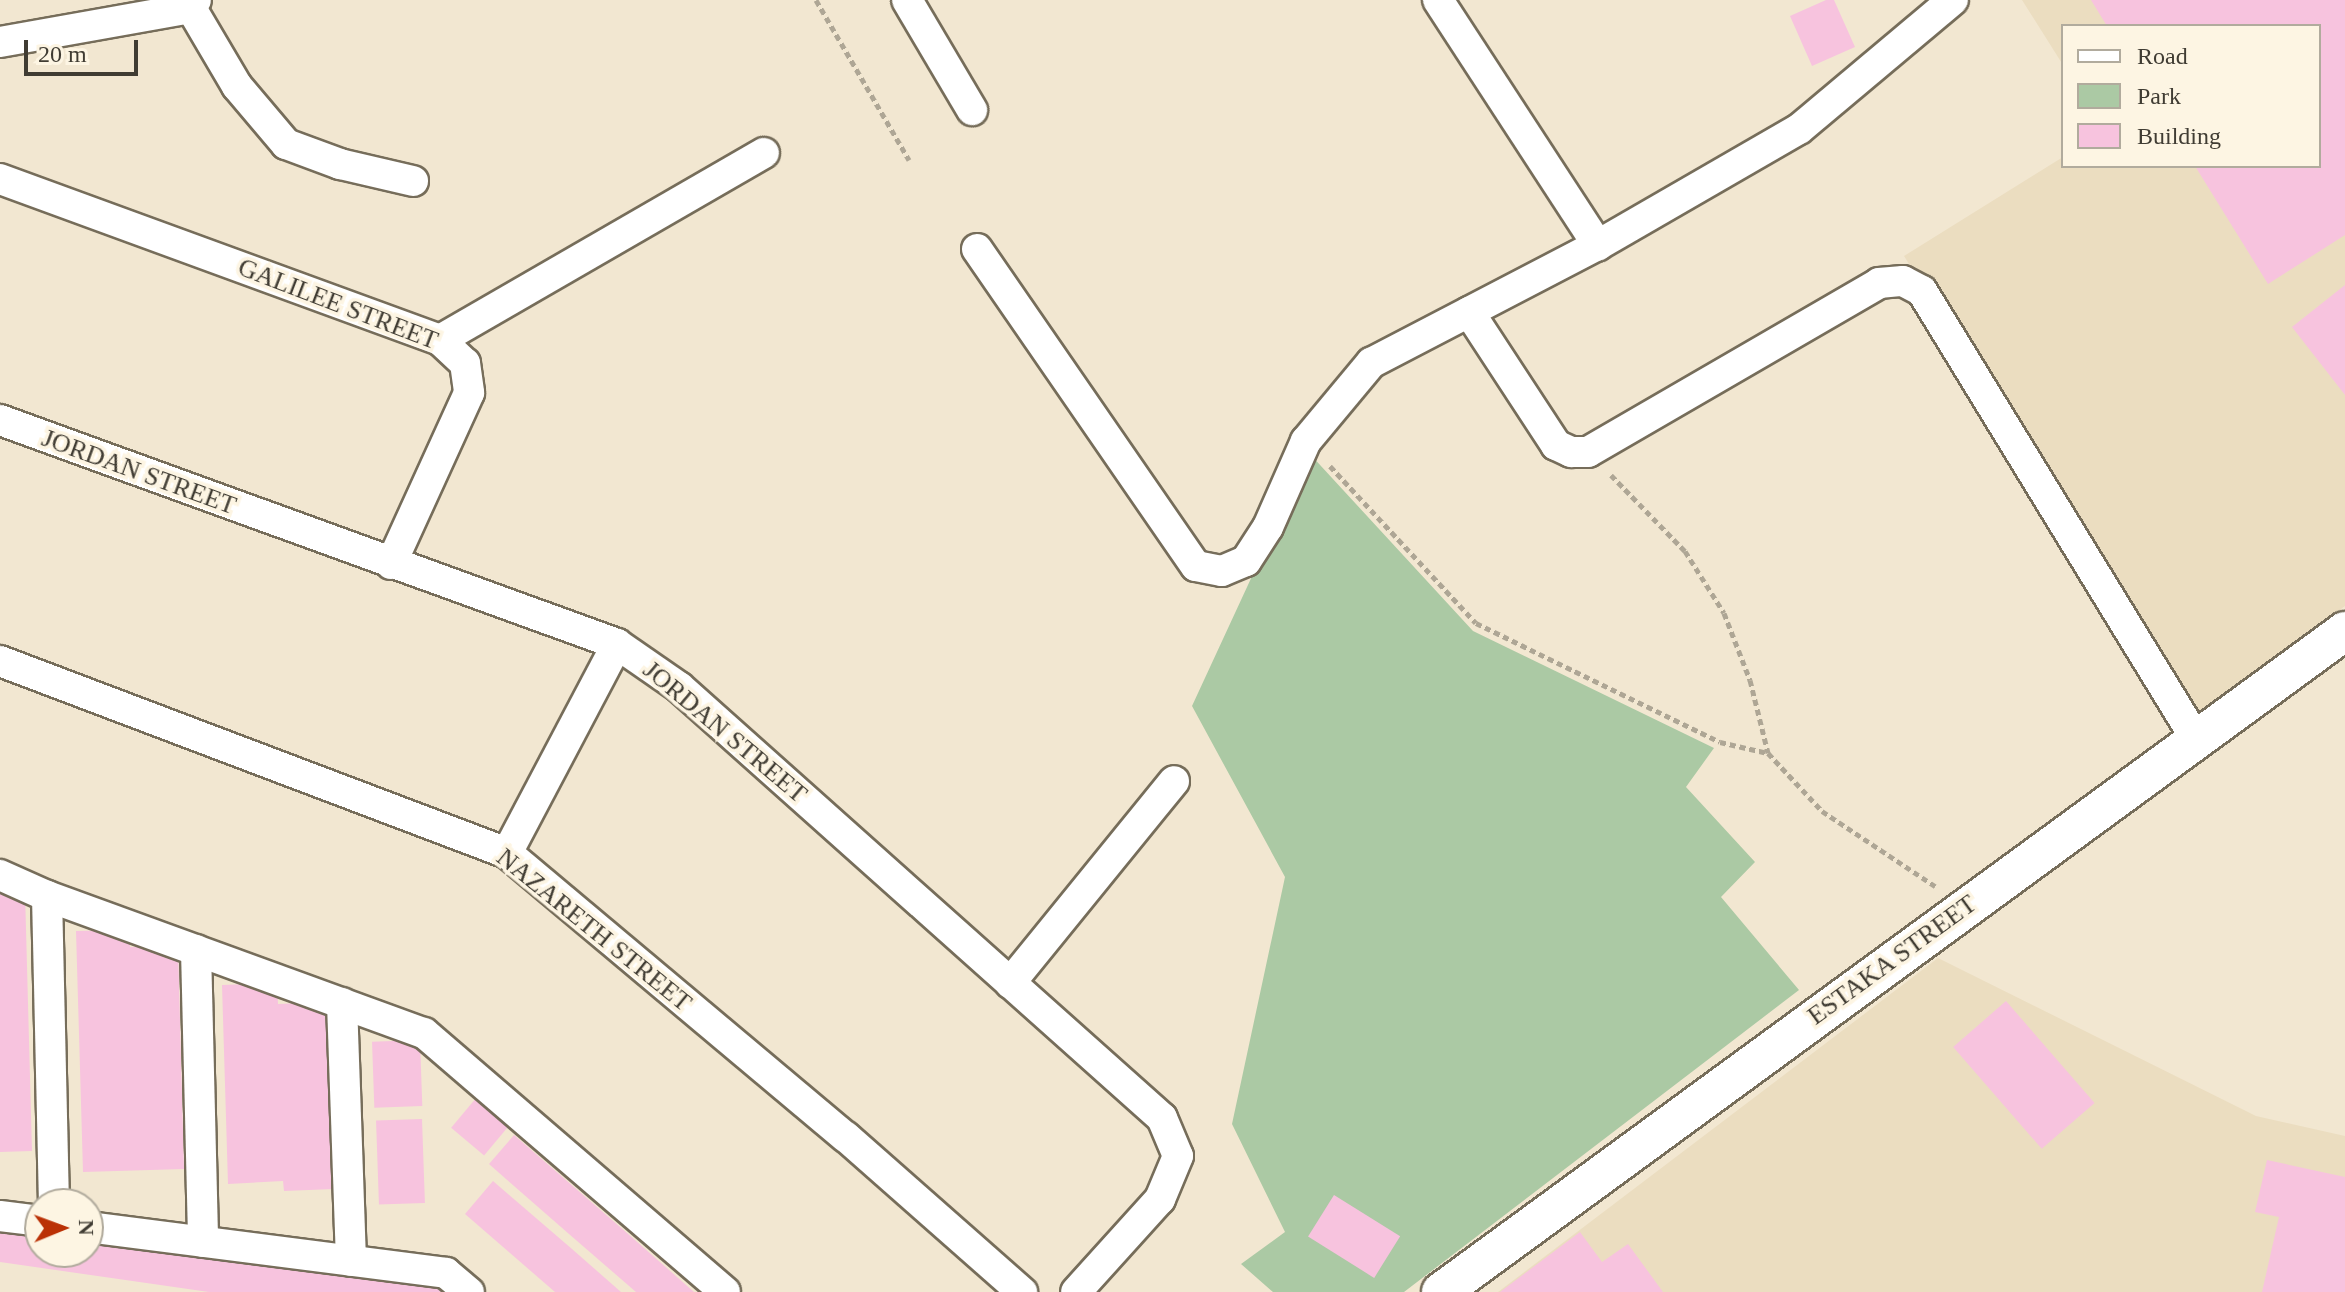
<!DOCTYPE html>
<style>
body{margin:0}
#map{position:relative;width:2345px;height:1292px;overflow:hidden;background:#f2e7d1;font-family:Georgia,serif}
div>[style]{position:absolute}
.built>*{inset:0;background:#ebddc0}
.green>*{inset:0;background:#abc9a4}
.building>*{inset:0;background:#f7c3de;transform-origin:0 0}
.path>*{height:5px;margin-top:-2.5px;transform-origin:0;background:repeating-linear-gradient(90deg,#aea695 0 6px,transparent 0 10px)}
.roads{filter:drop-shadow(2px 0 #766d5a) drop-shadow(-2px 0 #766d5a) drop-shadow(0 2px #766d5a) drop-shadow(0 -2px #766d5a)}
.minor>*{height:30px;margin:-15px;padding:0 15px;transform-origin:15px;border-radius:15px;background:#fff}
.tertiary>*{height:38px;margin:-19px;padding:0 19px;transform-origin:19px;border-radius:19px;background:#fff}
span{translate:-50% -50%;white-space:nowrap;text-align:center;line-height:1.15;-webkit-text-stroke:7px #fdf5e3;paint-order:stroke}
.street-label{font-size:26px;color:#403c33}
.legend{position:absolute;left:2061px;top:24px;width:260px;height:144px;box-sizing:border-box;background:#fdf5e3;border:2px solid #b1ab9d;margin:0;padding:10px 14px;list-style:none;font-size:24px;color:#403c33}
.legend li{display:flex;align-items:center;gap:16px;height:40px}
.legend b{width:40px;border:2px solid #b1ab9d}
.north{position:absolute;left:24px;top:1188px;width:80px;height:80px;box-sizing:border-box;background:#fdf5e3;border:2px solid #b1ab9d;border-radius:50%;rotate:89deg;font-size:22px;font-weight:700;line-height:32px;text-align:center;color:#403c33}
.north::after{content:'';display:block;margin:auto;width:28px;height:36px;background:#ba3106;clip-path:polygon(50% 0,100% 100%,50% 72%,0 100%)}
.scale{position:absolute;left:24px;top:40px;width:114px;height:36px;box-sizing:border-box;border:4px solid #403c33;border-top:0;padding-left:10px;font-size:24px;line-height:28px;white-space:nowrap;color:#403c33;-webkit-text-stroke:6px #fdf5e3;paint-order:stroke}
</style>
<div id="map">
<div class="built">
<i style="clip-path:polygon(2022px 0,2345px 0,2345px 606px,2197px 716px,1904px 256px,2063px 157px,2063px 166px,2319px 166px,2319px 26px,2063px 26px,2063px 65px)"></i>
<i style="clip-path:polygon(1938px 958px,2256px 1116px,2345px 1136px,2345px 1292px,1498px 1292px)"></i>
</div>
<div class="green">
<i style="clip-path:polygon(1309px 453px,1473px 631px,1714px 748px,1686px 787px,1755px 862px,1721px 897px,1799px 990px,1404px 1292px,1273px 1292px,1241px 1264px,1285px 1232px,1232px 1124px,1285px 877px,1192px 706px)"></i>
</div>
<div class="building">
<i style="clip-path:polygon(1826px 0,1834px 0,1855px 47px,1812px 66px,1790px 16px)"></i>
<i style="clip-path:polygon(2091px 0,2345px 0,2345px 235px,2268px 284px,2195px 166px,2319px 166px,2319px 26px,2107px 26px)"></i>
<i style="clip-path:polygon(2345px 285px,2345px 395px,2292px 327px)"></i>
<i style="clip-path:polygon(0 892px,25px 892px,32px 1151px,0 1152px)"></i>
<i style="clip-path:polygon(129px 930px,130px 947px,178px 946px,184px 1169px,83px 1172px,76px 931px)"></i>
<i style="clip-path:polygon(277px 983px,278px 1004px,329px 1002px,334px 1189px,284px 1191px,283px 1181px,228px 1184px,222px 985px)"></i>
<i style="left:2006px;top:1001px;width:135px;height:70px;rotate:49deg"></i>
<i style="left:420px;top:1040px;width:66px;height:48px;rotate:88deg"></i>
<i style="left:482px;top:1091px;width:43px;height:48px;rotate:40deg"></i>
<i style="left:422px;top:1119px;width:84px;height:46px;rotate:88deg"></i>
<i style="clip-path:polygon(514px 1135px,627px 1233px,694px 1292px,636px 1292px,569px 1234px,489px 1164px)"></i>
<i style="clip-path:polygon(2267px 1160px,2345px 1177px,2345px 1292px,2262px 1292px,2279px 1217px,2255px 1212px)"></i>
<i style="clip-path:polygon(493px 1181px,572px 1249px,621px 1292px,555px 1292px,465px 1214px)"></i>
<i style="left:1334px;top:1195px;width:78px;height:49px;rotate:32deg"></i>
<i style="clip-path:polygon(6px 1217px,40px 1222px,40px 1252px,88px 1252px,88px 1229px,452px 1280px,450px 1292px,209px 1292px,0 1262px,0 1220px,4px 1220px,3px 1233px)"></i>
<i style="clip-path:polygon(1580px 1232px,1602px 1262px,1628px 1244px,1663px 1292px,1500px 1292px)"></i>
</div>
<div class="path">
<i style="left:816px;top:0;width:185px;rotate:59.8deg"></i>
<i style="left:1330px;top:466px;width:214px;rotate:47.1deg"></i>
<i style="left:1476px;top:623px;width:271px;rotate:26deg"></i>
<i style="left:1720px;top:742px;width:49px;rotate:12.9deg"></i>
<i style="left:1768px;top:753px;width:79px;rotate:47deg"></i>
<i style="left:1822px;top:811px;width:136px;rotate:33.6deg"></i>
<i style="left:1611px;top:475px;width:106px;rotate:45.8deg"></i>
<i style="left:1685px;top:551px;width:73px;rotate:57.8deg"></i>
<i style="left:1724px;top:613px;width:72px;rotate:68.8deg"></i>
<i style="left:1750px;top:680px;width:75px;rotate:76.1deg"></i>
</div>
<div class="roads">
<div class="minor">
<i style="left:907px;top:0;width:128px;rotate:59.4deg"></i>
<i style="left:1438px;top:0;width:293px;rotate:56.9deg"></i>
<i style="left:191px;top:8px;width:91px;rotate:59.5deg"></i>
<i style="left:237px;top:86px;width:76px;rotate:49.8deg"></i>
<i style="left:286px;top:144px;width:58px;rotate:20.3deg"></i>
<i style="left:340px;top:164px;width:75px;rotate:13.1deg"></i>
<i style="left:0;top:42px;width:194px;rotate:-10.1deg"></i>
<i style="left:191px;top:8px;width:9px;rotate:-58deg"></i>
<i style="left:0;top:179px;width:469px;rotate:20.1deg"></i>
<i style="left:440px;top:340px;width:34px;rotate:43deg"></i>
<i style="left:465px;top:363px;width:30px;rotate:82deg"></i>
<i style="left:469px;top:393px;width:188px;rotate:114.5deg"></i>
<i style="left:977px;top:249px;width:385px;rotate:55.4deg"></i>
<i style="left:1196px;top:566px;width:26px;rotate:11deg"></i>
<i style="left:1222px;top:571px;width:26px;rotate:-23deg"></i>
<i style="left:1246px;top:561px;width:40px;rotate:-57.1deg"></i>
<i style="left:1268px;top:527px;width:94px;rotate:-66.2deg"></i>
<i style="left:1306px;top:441px;width:102px;rotate:-50.2deg"></i>
<i style="left:1371px;top:363px;width:256px;rotate:-27.5deg"></i>
<i style="left:1598px;top:245px;width:232px;rotate:-30deg"></i>
<i style="left:1799px;top:129px;width:201px;rotate:-40deg"></i>
<i style="left:1469px;top:312px;width:159px;rotate:56.8deg"></i>
<i style="left:1556px;top:445px;width:17px;rotate:25deg"></i>
<i style="left:1571px;top:452px;width:17px"></i>
<i style="left:1588px;top:452px;width:337px;rotate:-30.1deg"></i>
<i style="left:1879px;top:283px;width:24px;rotate:-5deg"></i>
<i style="left:1903px;top:281px;width:21px;rotate:28deg"></i>
<i style="left:1922px;top:291px;width:525px;rotate:58.55deg"></i>
<i style="left:440px;top:340px;width:374px;rotate:-30deg"></i>
<i style="left:0;top:420px;width:656px;rotate:19.95deg"></i>
<i style="left:617px;top:644px;width:75px;rotate:34.7deg"></i>
<i style="left:679px;top:687px;width:647px;rotate:41.74deg"></i>
<i style="left:1162px;top:1118px;width:41px;rotate:67.2deg"></i>
<i style="left:1178px;top:1156px;width:47px;rotate:112.7deg"></i>
<i style="left:1160px;top:1199px;width:125px;rotate:132.1deg"></i>
<i style="left:0;top:661px;width:542px;rotate:20.74deg"></i>
<i style="left:507px;top:853px;width:442px;rotate:40deg"></i>
<i style="left:846px;top:1137px;width:235px;rotate:41.4deg"></i>
<i style="left:507px;top:853px;width:236px;rotate:-62.2deg"></i>
<i style="left:0;top:875px;width:51px;rotate:24.1deg"></i>
<i style="left:47px;top:896px;width:401px;rotate:20deg"></i>
<i style="left:424px;top:1033px;width:397px;rotate:40.7deg"></i>
<i style="left:47px;top:896px;width:308px;rotate:88.7deg"></i>
<i style="left:196px;top:950px;width:292px;rotate:88.6deg"></i>
<i style="left:1010px;top:983px;width:260px;rotate:-50.9deg"></i>
<i style="left:342px;top:1003px;width:258px;rotate:88deg"></i>
<i style="left:0;top:1216px;width:40px;rotate:7.1deg"></i>
<i style="left:88px;top:1227px;width:361px;rotate:7.3deg"></i>
<i style="left:446px;top:1273px;width:30px;rotate:40deg"></i>
</div>
<div class="tertiary">
<i style="left:1441px;top:1292px;width:1120px;rotate:-36.17deg"></i>
</div>
</div>
<div class="street-label">
<span style="left:338px;top:304px;rotate:21deg">GALILEE STREET</span>
<span style="left:139px;top:472px;rotate:20deg">JORDAN STREET</span>
<span style="left:725px;top:732px;rotate:40deg">JORDAN STREET</span>
<span style="left:594px;top:930px;rotate:39deg">NAZARETH STREET</span>
<span style="left:1892px;top:960px;rotate:-36deg">ESTAKA STREET</span>
</div>
<ul class="legend">
<li><b style="height:10px;background:#fff"></b>Road</li>
<li><b style="height:22px;background:#abc9a4"></b>Park</li>
<li><b style="height:22px;background:#f7c3de"></b>Building</li>
</ul>
<div class="north">N</div>
<div class="scale">20 m</div>
</div>
